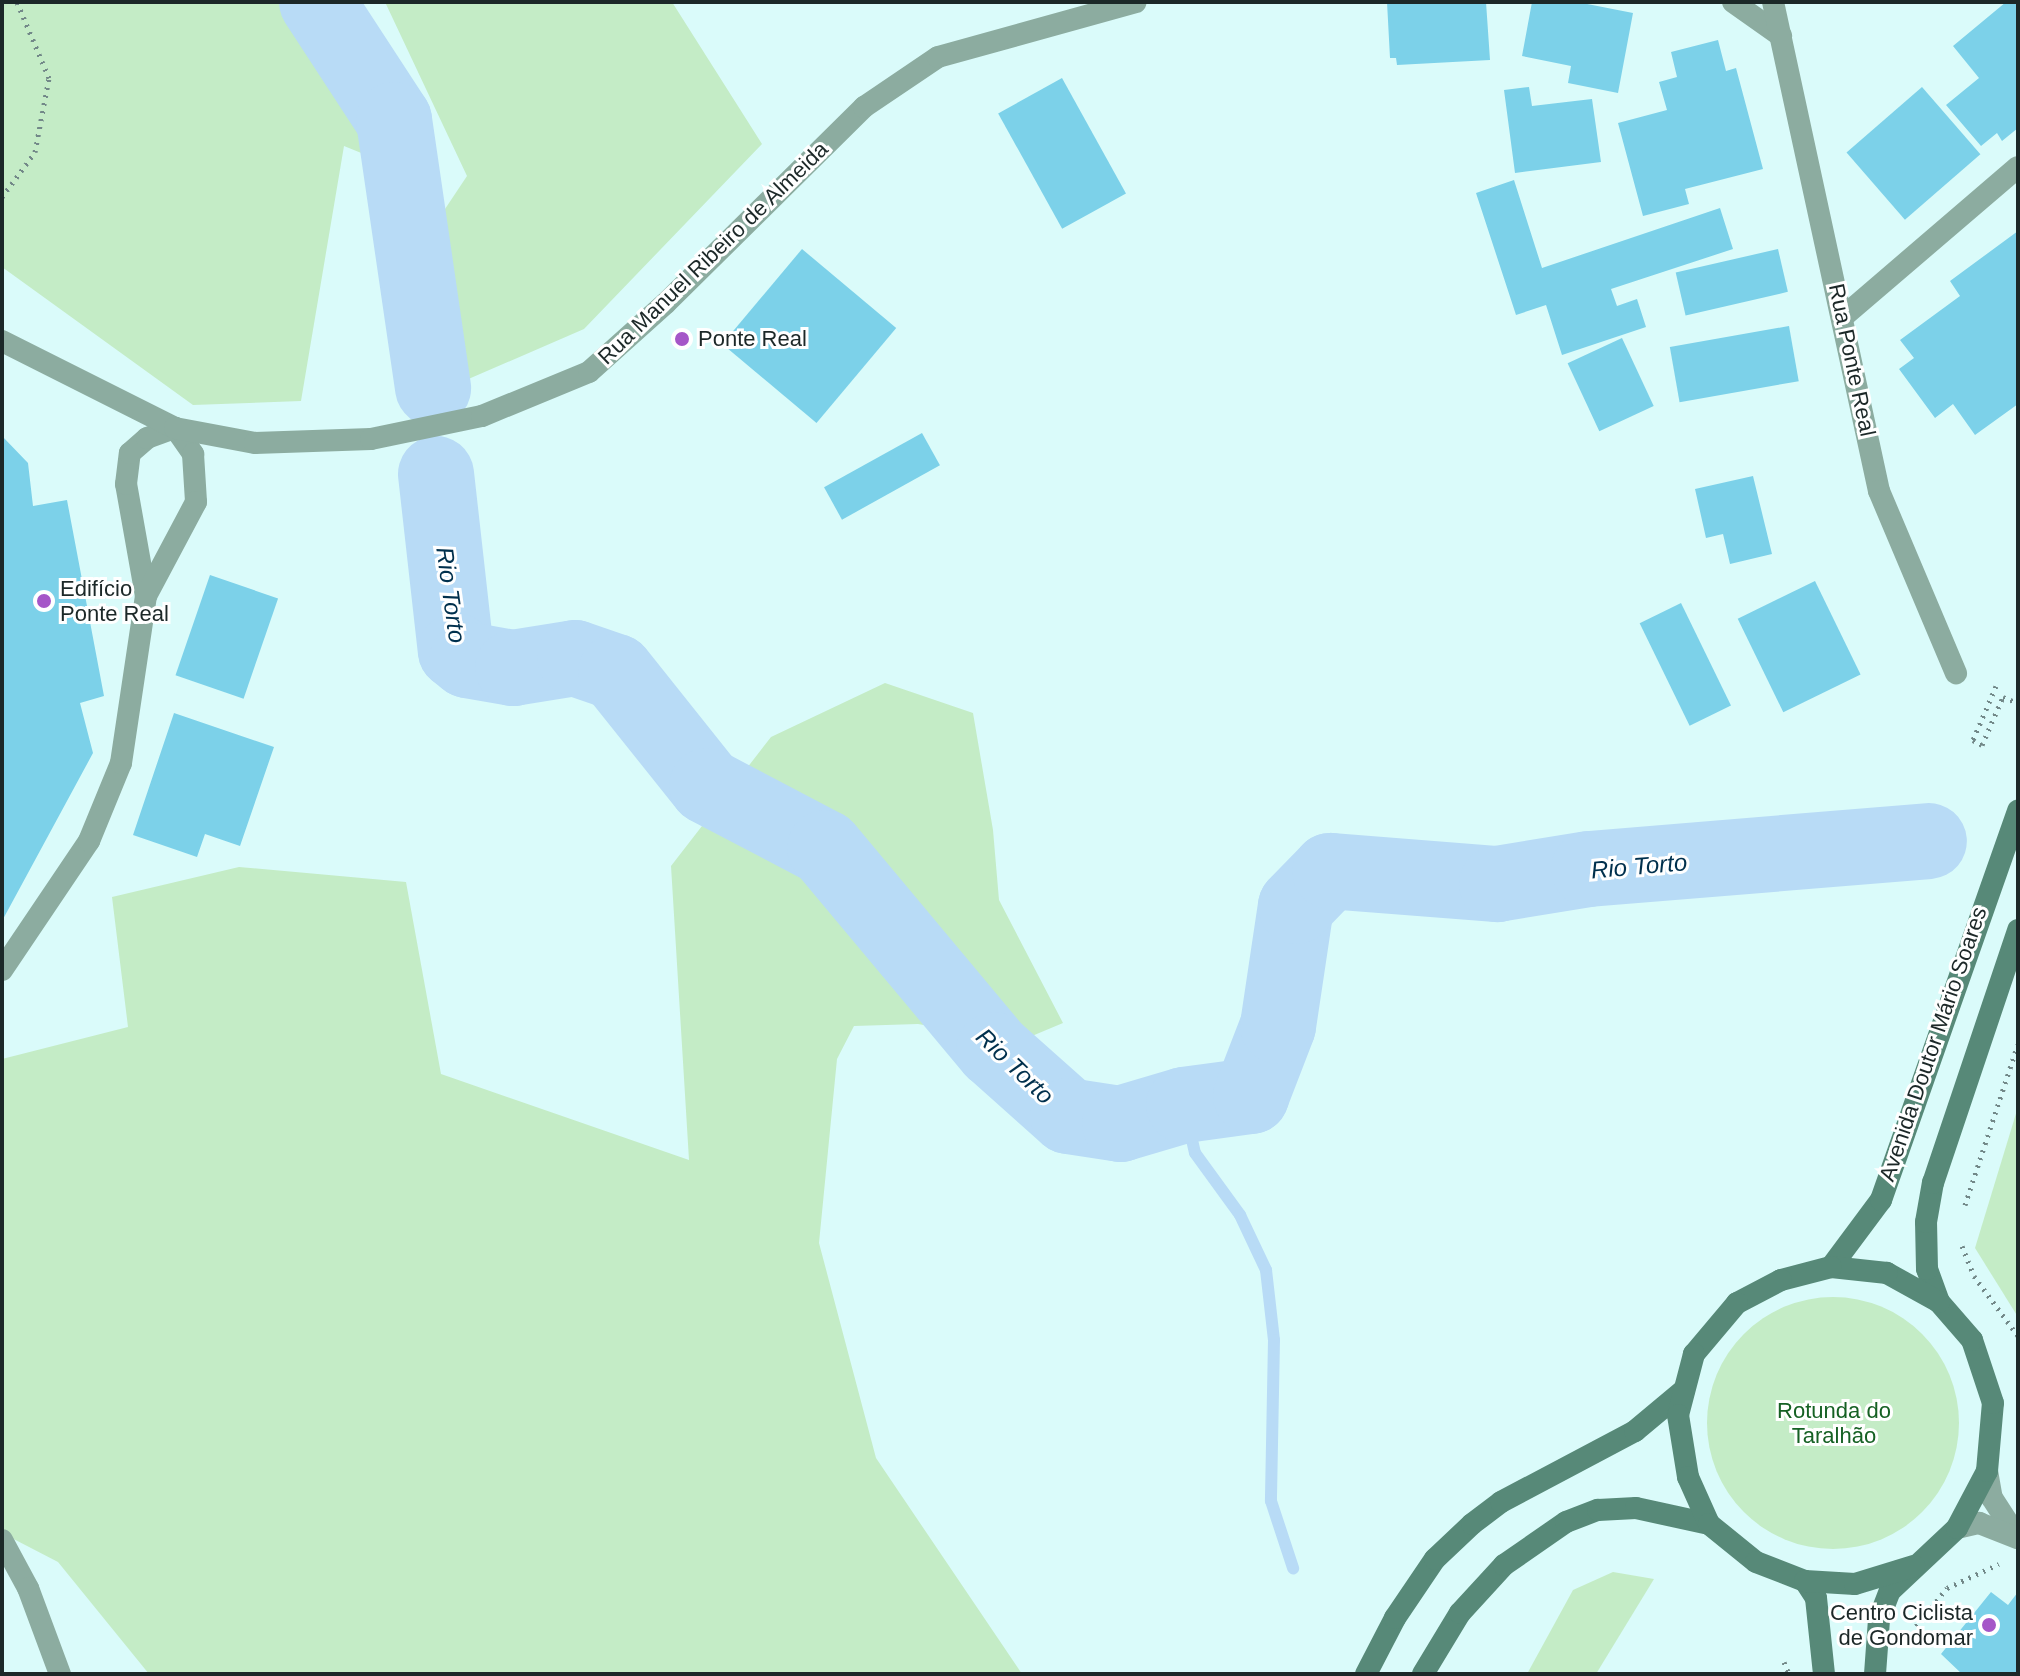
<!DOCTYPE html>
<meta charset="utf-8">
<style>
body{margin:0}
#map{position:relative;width:2020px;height:1676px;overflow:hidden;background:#dafbfa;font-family:Arial,sans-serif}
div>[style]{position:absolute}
.green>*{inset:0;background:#c4ecc6}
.round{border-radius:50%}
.stream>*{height:12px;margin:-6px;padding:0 6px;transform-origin:6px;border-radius:6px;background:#b8dbf6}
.river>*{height:76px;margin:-38px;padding:0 38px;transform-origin:38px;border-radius:38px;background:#b8dbf6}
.building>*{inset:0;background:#7cd1e9;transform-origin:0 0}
.path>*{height:5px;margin-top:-2.5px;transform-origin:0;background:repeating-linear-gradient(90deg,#728888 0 2px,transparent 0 8px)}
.minor>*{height:22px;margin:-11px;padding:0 11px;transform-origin:11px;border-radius:11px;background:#8caca0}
.tertiary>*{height:22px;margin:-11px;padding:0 11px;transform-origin:11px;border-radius:11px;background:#8caca0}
.secondary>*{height:22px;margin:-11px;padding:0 11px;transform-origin:11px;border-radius:11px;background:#578978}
.dots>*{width:22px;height:22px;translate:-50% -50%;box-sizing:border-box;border:4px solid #fff;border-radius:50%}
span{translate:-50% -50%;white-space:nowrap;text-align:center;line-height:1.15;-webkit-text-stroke:6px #fff;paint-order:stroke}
.street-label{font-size:22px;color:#1c2828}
.poi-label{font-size:22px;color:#1c2828}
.left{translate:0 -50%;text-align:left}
.right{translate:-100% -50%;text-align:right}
.park-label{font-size:22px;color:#166124}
.water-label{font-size:24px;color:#00304d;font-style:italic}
.frame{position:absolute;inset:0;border:4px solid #1c2828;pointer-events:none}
</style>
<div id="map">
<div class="green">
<i style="clip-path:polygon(2px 2px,314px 2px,353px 78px,382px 119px,381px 161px,344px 146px,301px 401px,193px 405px,2px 267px)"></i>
<i style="clip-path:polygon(385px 2px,672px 2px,762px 144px,584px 329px,450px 387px,435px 224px,467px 176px)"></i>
<i style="clip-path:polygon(885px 683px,973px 713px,993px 830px,999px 900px,1063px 1023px,1020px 1041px,918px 1024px,854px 1026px,837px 1059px,819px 1243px,876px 1458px,1022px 1674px,149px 1674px,58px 1562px,2px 1533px,2px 1059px,128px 1027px,112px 897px,239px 867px,406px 882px,441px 1074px,689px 1160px,671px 866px,771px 737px)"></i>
<i style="clip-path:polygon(2018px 1107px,2018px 1317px,1975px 1248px)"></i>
<i class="round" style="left:1707px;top:1297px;width:252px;height:252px"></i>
<i style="clip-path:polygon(1613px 1572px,1654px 1579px,1596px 1674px,1527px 1674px,1573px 1590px)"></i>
</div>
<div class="stream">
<i style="left:1184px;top:1105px;width:49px;rotate:77.1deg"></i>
<i style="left:1195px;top:1153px;width:77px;rotate:54deg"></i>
<i style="left:1240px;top:1215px;width:61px;rotate:64.7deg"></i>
<i style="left:1266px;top:1270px;width:70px;rotate:83.5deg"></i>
<i style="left:1274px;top:1340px;width:161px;rotate:91.1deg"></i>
<i style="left:1271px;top:1501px;width:71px;rotate:71.8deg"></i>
</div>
<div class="river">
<i style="left:317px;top:2px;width:141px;rotate:56.9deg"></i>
<i style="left:394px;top:120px;width:271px;rotate:81.7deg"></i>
<i style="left:436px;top:474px;width:178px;rotate:83.6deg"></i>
<i style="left:456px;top:651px;width:14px;rotate:39deg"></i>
<i style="left:467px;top:660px;width:47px;rotate:9.9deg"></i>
<i style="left:513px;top:668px;width:63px;rotate:-9.2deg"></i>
<i style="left:575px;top:658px;width:43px;rotate:18.9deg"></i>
<i style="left:616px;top:672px;width:146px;rotate:51.4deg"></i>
<i style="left:707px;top:786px;width:133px;rotate:27.7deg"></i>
<i style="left:825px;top:848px;width:263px;rotate:50.1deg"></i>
<i style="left:994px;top:1050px;width:99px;rotate:41.7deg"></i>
<i style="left:1068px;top:1116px;width:53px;rotate:8.7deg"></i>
<i style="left:1120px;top:1124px;width:67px;rotate:-16.5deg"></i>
<i style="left:1184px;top:1105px;width:68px;rotate:-7.7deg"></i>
<i style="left:1251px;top:1096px;width:75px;rotate:-68.9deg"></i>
<i style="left:1278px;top:1026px;width:121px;rotate:-81.5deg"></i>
<i style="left:1296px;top:906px;width:49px;rotate:-45.8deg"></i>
<i style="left:1330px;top:871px;width:168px;rotate:4.5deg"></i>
<i style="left:1497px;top:884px;width:93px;rotate:-9.3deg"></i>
<i style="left:1589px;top:869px;width:341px;rotate:-4.7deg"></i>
</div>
<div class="building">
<i style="clip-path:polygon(1387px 2px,1486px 2px,1490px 60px,1397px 65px,1396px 58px,1390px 58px)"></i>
<i style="clip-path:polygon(1532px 2px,1577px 2px,1633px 13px,1618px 93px,1568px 83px,1571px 66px,1522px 56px)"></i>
<i style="clip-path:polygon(2006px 2px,2018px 2px,2018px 128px,2002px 141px,1997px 133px,1981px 146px,1946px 105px,1979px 78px,1953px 46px)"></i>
<i style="clip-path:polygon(1718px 40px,1726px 71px,1736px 68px,1763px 169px,1685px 189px,1689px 204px,1643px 216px,1618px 123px,1667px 110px,1659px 82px,1677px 77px,1671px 52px)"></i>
<i style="left:1062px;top:78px;width:132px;height:73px;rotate:61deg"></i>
<i style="clip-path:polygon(1529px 87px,1532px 106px,1592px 99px,1601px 162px,1515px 173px,1504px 90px)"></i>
<i style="left:1922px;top:87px;width:89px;height:100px;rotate:49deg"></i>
<i style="clip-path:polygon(1514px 180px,1542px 268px,1720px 208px,1733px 249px,1611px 289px,1617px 306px,1637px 299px,1646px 327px,1562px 355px,1546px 305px,1516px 315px,1476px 193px)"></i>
<i style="clip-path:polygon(2018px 231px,2018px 404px,1975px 435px,1953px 404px,1935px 418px,1899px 369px,1914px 358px,1900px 340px,1960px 296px,1950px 281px)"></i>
<i style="left:802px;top:249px;width:123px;height:124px;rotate:40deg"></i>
<i style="left:1778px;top:249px;width:44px;height:105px;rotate:77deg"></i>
<i style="left:1789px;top:326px;width:56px;height:121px;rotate:80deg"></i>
<i style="left:1622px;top:338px;width:75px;height:60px;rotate:65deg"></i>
<i style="left:922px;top:433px;width:37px;height:112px;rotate:61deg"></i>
<i style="clip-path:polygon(2px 436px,28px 463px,33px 506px,67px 500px,104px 696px,80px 703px,93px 753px,2px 921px)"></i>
<i style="clip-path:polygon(1753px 476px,1772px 554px,1730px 564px,1723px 534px,1706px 538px,1695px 489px)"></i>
<i style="left:210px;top:575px;width:72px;height:106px;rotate:19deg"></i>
<i style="left:1815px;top:581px;width:104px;height:86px;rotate:64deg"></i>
<i style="left:1681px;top:603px;width:114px;height:46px;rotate:64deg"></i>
<i style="clip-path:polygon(174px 713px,274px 747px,240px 846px,205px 834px,197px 857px,133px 835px)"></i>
<i style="clip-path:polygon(1991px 1592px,2008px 1605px,2018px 1592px,2018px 1674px,1962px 1674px,1941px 1654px)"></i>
</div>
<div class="path">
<i style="left:2px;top:197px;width:56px;rotate:-53.7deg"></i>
<i style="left:35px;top:152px;width:75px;rotate:-79.3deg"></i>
<i style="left:49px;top:78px;width:82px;rotate:-112.8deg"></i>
<i style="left:1996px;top:686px;width:59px;rotate:113.1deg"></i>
<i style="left:1973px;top:740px;width:10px;rotate:29deg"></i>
<i style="left:1982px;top:745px;width:52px;rotate:-66.4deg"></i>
<i style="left:2003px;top:697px;width:16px;rotate:22deg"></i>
<i style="left:1965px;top:1205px;width:169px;rotate:-71.8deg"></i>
<i style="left:1962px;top:1246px;width:32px;rotate:68deg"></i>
<i style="left:1974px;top:1276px;width:74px;rotate:53.7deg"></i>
<i style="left:1913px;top:1641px;width:15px;rotate:-79deg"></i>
<i style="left:1916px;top:1626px;width:49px;rotate:-50.8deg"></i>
<i style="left:1947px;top:1588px;width:57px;rotate:-24.8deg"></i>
<i style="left:1784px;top:1662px;width:13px;rotate:67deg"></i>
</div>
<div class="minor">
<i style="left:1733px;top:2px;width:59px;rotate:35.3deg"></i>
<i style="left:1773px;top:2px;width:500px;rotate:77.77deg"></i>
<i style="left:1879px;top:491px;width:198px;rotate:67.1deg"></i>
<i style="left:1844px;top:316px;width:229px;rotate:-40.6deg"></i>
<i style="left:2px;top:970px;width:156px;rotate:-56deg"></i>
<i style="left:89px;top:841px;width:84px;rotate:-67.7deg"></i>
<i style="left:121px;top:763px;width:169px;rotate:-81.5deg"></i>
<i style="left:146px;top:596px;width:114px;rotate:-100.1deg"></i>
<i style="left:126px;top:484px;width:31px;rotate:-83deg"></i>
<i style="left:130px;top:453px;width:23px;rotate:-41deg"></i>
<i style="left:147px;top:438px;width:30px;rotate:-20deg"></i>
<i style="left:175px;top:428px;width:32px;rotate:55deg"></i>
<i style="left:193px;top:454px;width:48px;rotate:86.4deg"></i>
<i style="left:196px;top:502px;width:106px;rotate:118deg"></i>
<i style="left:1987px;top:1471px;width:27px;rotate:80deg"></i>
<i style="left:1992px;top:1498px;width:48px;rotate:57deg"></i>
<i style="left:1957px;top:1528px;width:23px;rotate:-13deg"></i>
<i style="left:1979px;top:1523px;width:41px;rotate:21.5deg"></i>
<i style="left:2px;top:1540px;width:55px;rotate:61.6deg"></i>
<i style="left:28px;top:1588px;width:92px;rotate:69.6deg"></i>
</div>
<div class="tertiary">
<i style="left:2px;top:341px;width:194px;rotate:26.7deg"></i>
<i style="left:175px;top:428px;width:81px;rotate:10.6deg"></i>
<i style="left:255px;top:443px;width:116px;rotate:-2deg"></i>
<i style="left:371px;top:439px;width:113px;rotate:-11.7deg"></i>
<i style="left:482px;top:416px;width:116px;rotate:-22.4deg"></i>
<i style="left:589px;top:372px;width:103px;rotate:-41.9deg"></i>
<i style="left:666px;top:303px;width:279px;rotate:-44.7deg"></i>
<i style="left:864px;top:107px;width:89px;rotate:-34deg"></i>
<i style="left:938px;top:57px;width:205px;rotate:-15.5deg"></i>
</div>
<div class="secondary">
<i style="left:1831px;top:1267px;width:84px;rotate:-53.3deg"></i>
<i style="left:1881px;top:1200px;width:413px;rotate:-70.6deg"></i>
<i style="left:1939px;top:1302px;width:35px;rotate:-110deg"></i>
<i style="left:1927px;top:1269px;width:47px;rotate:-91.2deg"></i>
<i style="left:1926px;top:1222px;width:40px;rotate:-80deg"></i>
<i style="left:1933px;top:1183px;width:267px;rotate:-71.4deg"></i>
<i style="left:1805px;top:1581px;width:20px;rotate:57deg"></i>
<i style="left:1816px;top:1598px;width:76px;rotate:84deg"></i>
<i style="left:1366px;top:1674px;width:63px;rotate:-62.6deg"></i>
<i style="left:1395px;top:1618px;width:71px;rotate:-55.9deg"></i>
<i style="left:1435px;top:1559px;width:51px;rotate:-43.4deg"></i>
<i style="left:1472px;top:1524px;width:36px;rotate:-37deg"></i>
<i style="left:1501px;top:1502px;width:152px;rotate:-27.9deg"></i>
<i style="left:1635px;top:1431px;width:64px;rotate:-39.9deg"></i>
<i style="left:1423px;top:1674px;width:71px;rotate:-58.8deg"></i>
<i style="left:1460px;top:1613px;width:65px;rotate:-47.5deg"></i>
<i style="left:1504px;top:1565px;width:75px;rotate:-34.7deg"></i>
<i style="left:1566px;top:1522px;width:34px;rotate:-21deg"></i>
<i style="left:1598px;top:1510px;width:38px;rotate:-3deg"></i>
<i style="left:1636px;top:1508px;width:75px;rotate:12.4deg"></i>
<i style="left:1875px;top:1674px;width:55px;rotate:-85.8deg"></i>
<i style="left:1879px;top:1619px;width:30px;rotate:-69deg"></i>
<i style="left:1890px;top:1591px;width:92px;rotate:-43.2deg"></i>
<i style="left:1957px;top:1528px;width:64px;rotate:-62.2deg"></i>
<i style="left:1987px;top:1471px;width:68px;rotate:-85deg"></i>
<i style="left:1993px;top:1403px;width:66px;rotate:-108.4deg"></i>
<i style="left:1972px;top:1340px;width:50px;rotate:-131deg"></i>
<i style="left:1939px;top:1302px;width:60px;rotate:-150.9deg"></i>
<i style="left:1887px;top:1273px;width:56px;rotate:-173.9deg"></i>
<i style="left:1831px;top:1267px;width:52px;rotate:165.4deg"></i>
<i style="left:1781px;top:1280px;width:50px;rotate:152.4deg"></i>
<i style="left:1737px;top:1303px;width:67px;rotate:130.1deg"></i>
<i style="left:1694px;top:1354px;width:63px;rotate:104.7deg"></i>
<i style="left:1678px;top:1415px;width:63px;rotate:80.8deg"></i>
<i style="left:1688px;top:1477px;width:51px;rotate:65.9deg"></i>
<i style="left:1709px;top:1524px;width:60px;rotate:39deg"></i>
<i style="left:1756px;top:1562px;width:53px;rotate:21.2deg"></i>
<i style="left:1805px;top:1581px;width:50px;rotate:3.4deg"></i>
<i style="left:1855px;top:1584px;width:62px;rotate:-17deg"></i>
</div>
<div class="dots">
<i style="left:682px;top:339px;background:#a556c8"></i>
<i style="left:44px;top:601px;background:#a556c8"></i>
<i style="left:1989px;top:1625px;background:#a556c8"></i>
</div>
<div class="street-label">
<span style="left:713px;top:253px;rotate:-44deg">Rua Manuel Ribeiro de Almeida</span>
<span style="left:1852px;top:360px;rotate:78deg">Rua Ponte Real</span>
<span style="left:1933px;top:1044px;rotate:-71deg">Avenida Doutor Mário Soares</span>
</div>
<div class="poi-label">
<span class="left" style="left:698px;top:339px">Ponte Real</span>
<span class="left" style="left:60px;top:601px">Edifício<br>Ponte Real</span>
<span class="right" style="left:1973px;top:1625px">Centro Ciclista<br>de Gondomar</span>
</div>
<div class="park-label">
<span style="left:1834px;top:1423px">Rotunda do<br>Taralhão</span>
</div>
<div class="water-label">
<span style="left:451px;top:595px;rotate:82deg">Rio Torto</span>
<span style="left:1639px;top:866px;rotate:-5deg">Rio Torto</span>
<span style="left:1015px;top:1066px;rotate:44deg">Rio Torto</span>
</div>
<div class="frame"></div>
</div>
